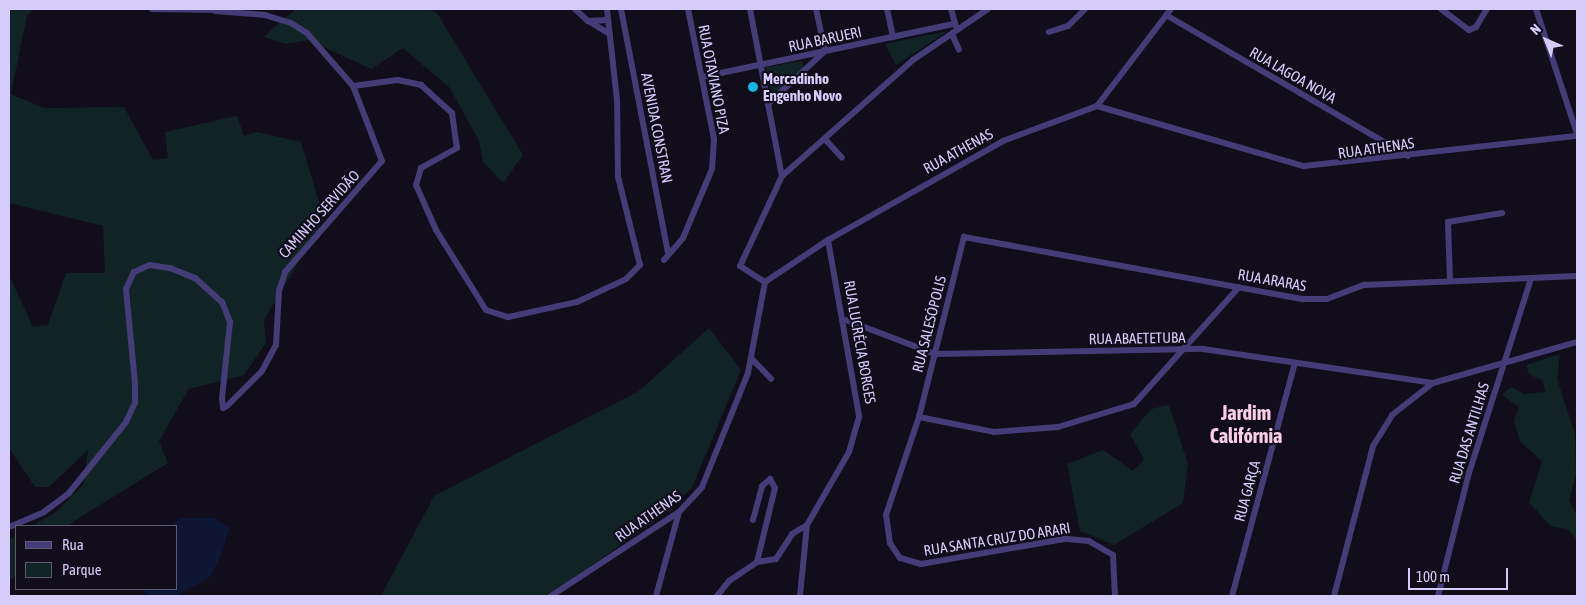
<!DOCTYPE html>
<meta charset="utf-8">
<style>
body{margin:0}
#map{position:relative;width:1586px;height:605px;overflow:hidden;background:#110d1b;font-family:"Asap Condensed",sans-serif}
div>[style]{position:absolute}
.green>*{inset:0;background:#112325}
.water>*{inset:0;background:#0d1735}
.street>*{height:6px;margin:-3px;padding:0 3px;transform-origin:3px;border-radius:3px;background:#443c76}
.dots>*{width:14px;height:14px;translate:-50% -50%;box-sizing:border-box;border:2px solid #110d1b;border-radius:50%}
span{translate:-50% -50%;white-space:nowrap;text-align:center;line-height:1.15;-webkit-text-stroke:4.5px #110d1b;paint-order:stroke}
.street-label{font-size:15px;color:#d6ccfa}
.poi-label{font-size:15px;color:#d6ccfa;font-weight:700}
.left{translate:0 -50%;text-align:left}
.district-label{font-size:20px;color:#facee6;font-weight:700}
.frame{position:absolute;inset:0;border:10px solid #d6ccfa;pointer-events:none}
.legend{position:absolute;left:15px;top:525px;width:162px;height:65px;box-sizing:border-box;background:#110d1b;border:1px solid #605974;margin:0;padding:6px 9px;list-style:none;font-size:15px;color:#d6ccfa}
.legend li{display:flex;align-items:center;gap:10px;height:25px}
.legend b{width:25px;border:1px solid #605974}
.north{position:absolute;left:1521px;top:15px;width:50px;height:50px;-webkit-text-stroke:4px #110d1b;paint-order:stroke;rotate:316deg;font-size:14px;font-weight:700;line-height:20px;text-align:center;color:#d6ccfa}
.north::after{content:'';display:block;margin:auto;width:18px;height:22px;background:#d6ccfa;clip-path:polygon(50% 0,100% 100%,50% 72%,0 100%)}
.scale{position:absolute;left:1408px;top:568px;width:100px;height:22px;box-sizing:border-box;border:2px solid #d6ccfa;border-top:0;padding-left:6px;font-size:15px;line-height:18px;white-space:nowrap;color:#d6ccfa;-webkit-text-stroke:4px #110d1b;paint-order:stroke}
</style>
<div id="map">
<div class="green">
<i style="clip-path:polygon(9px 9px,34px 9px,27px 15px,11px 94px,44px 108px,124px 107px,153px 160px,168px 158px,165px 132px,237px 116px,244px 136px,257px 132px,301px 142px,324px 219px,264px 320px,266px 343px,244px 375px,189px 389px,159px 441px,168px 463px,66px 526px,32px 526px,56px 512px,83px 485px,88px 450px,49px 487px,35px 487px,9px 448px,9px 275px,33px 327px,48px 325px,66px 273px,105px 273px,103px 226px,9px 203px)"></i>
<i style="clip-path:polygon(296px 9px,428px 9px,437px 13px,523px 155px,503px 183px,483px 162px,479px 141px,450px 88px,403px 48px,371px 69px,309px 40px,286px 44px,263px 37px)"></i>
<i style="clip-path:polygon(948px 31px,896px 65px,885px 44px)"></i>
<i style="clip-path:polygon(802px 61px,804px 68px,771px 98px,766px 67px)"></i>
<i style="clip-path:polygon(709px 328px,741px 370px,692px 488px,652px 523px,547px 596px,381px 596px,434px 496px,639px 391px)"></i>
<i style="clip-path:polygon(1560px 354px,1557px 379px,1575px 434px,1576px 474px,1569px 501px,1577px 516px,1577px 539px,1567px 529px,1550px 526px,1529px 502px,1542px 462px,1520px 441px,1514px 421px,1519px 407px,1502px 395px,1511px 387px,1524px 394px,1545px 392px,1543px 381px,1529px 374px,1526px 365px)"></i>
<i style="clip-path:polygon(1169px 405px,1188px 464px,1183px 503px,1114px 545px,1080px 531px,1067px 464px,1103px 450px,1133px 471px,1144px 460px,1130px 434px,1151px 409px)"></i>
<i style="clip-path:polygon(16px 535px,16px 575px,9px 581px,9px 540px)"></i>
</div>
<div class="water">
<i style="clip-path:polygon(180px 518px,215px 518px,229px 528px,222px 553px,210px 577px,175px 596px,149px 596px,140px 589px,176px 589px,176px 526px,171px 526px)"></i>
</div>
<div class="street">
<i style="left:152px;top:9px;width:66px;rotate:0.9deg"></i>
<i style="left:575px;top:9px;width:18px;rotate:43deg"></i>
<i style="left:588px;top:21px;width:20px;rotate:-3deg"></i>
<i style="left:621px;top:9px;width:248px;rotate:79.1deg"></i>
<i style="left:750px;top:9px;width:170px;rotate:79.2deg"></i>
<i style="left:782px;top:176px;width:99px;rotate:115deg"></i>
<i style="left:740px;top:266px;width:30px;rotate:33deg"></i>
<i style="left:887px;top:9px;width:29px;rotate:78deg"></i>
<i style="left:951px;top:9px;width:19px;rotate:74deg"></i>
<i style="left:1441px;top:9px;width:35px;rotate:37deg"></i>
<i style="left:1469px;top:30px;width:8px;rotate:-23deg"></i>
<i style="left:1476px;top:27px;width:21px;rotate:-59deg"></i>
<i style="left:1536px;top:9px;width:132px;rotate:71.8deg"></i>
<i style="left:1166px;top:15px;width:280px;rotate:30.2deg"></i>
<i style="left:590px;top:22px;width:23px;rotate:31deg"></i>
<i style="left:1049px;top:32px;width:20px;rotate:-18deg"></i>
<i style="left:1068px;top:26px;width:24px;rotate:-45deg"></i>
<i style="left:952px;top:34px;width:17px;rotate:66deg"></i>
<i style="left:702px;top:77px;width:258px;rotate:-11.9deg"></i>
<i style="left:353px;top:86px;width:45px;rotate:-7.6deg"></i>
<i style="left:398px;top:80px;width:24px;rotate:12deg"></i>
<i style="left:421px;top:85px;width:42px;rotate:42.1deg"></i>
<i style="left:452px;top:113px;width:35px;rotate:82deg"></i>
<i style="left:457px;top:148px;width:41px;rotate:150.9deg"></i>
<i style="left:421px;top:168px;width:18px;rotate:106deg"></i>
<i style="left:416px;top:185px;width:49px;rotate:66deg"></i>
<i style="left:436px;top:230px;width:94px;rotate:58deg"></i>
<i style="left:486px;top:310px;width:23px;rotate:18deg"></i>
<i style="left:508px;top:317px;width:71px;rotate:-12.3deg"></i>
<i style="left:577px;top:302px;width:54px;rotate:-25.1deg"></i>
<i style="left:626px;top:279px;width:20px;rotate:-45deg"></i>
<i style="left:640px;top:265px;width:91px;rotate:-104deg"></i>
<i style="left:618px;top:177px;width:77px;rotate:-90.7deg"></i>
<i style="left:617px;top:100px;width:92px;rotate:-96.3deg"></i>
<i style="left:768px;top:104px;width:78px;rotate:-42.9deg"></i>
<i style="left:825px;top:51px;width:43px;rotate:-102.1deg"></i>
<i style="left:1097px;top:106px;width:122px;rotate:-52.7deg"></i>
<i style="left:825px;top:139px;width:25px;rotate:48deg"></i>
<i style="left:782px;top:176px;width:175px;rotate:-41.5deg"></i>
<i style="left:913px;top:60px;width:91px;rotate:-34.2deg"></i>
<i style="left:664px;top:260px;width:29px;rotate:-49deg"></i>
<i style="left:683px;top:238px;width:75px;rotate:-67.2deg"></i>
<i style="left:712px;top:169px;width:30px;rotate:-86deg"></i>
<i style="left:714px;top:139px;width:133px;rotate:-101.3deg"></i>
<i style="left:1450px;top:280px;width:58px;rotate:-92deg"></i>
<i style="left:1448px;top:222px;width:55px;rotate:-9.5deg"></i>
<i style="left:846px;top:320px;width:95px;rotate:20.9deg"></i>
<i style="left:935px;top:354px;width:268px;rotate:-1.1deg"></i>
<i style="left:1203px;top:349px;width:232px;rotate:8.4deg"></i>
<i style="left:751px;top:358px;width:29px;rotate:46deg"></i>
<i style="left:919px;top:417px;width:76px;rotate:11.3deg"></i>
<i style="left:994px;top:432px;width:64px;rotate:-4.5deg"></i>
<i style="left:1058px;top:427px;width:79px;rotate:-16.8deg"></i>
<i style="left:1134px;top:404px;width:157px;rotate:-48.1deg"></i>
<i style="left:753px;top:520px;width:35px;rotate:-75deg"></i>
<i style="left:762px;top:486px;width:11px;rotate:-41deg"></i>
<i style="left:770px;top:479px;width:10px;rotate:61deg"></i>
<i style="left:775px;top:488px;width:76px;rotate:103.7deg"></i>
<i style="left:757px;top:562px;width:19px;rotate:-9deg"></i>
<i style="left:776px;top:559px;width:30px;rotate:-57deg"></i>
<i style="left:792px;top:534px;width:17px;rotate:-31deg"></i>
<i style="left:9px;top:527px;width:38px;rotate:-23deg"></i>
<i style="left:44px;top:512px;width:31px;rotate:-37deg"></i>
<i style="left:69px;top:493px;width:91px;rotate:-51.2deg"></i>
<i style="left:126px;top:422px;width:21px;rotate:-65deg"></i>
<i style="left:135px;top:403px;width:20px;rotate:-90deg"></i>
<i style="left:135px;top:383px;width:94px;rotate:-95.5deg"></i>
<i style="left:126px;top:289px;width:19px;rotate:-65deg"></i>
<i style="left:134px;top:272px;width:17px;rotate:-24deg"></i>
<i style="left:150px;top:265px;width:20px;rotate:9deg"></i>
<i style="left:170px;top:268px;width:27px;rotate:22deg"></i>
<i style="left:195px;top:278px;width:36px;rotate:42deg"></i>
<i style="left:222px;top:302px;width:22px;rotate:68deg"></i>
<i style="left:230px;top:322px;width:76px;rotate:96deg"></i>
<i style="left:222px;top:398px;width:10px;rotate:84deg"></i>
<i style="left:223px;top:408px;width:4px;rotate:-27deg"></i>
<i style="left:227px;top:406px;width:49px;rotate:-45deg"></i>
<i style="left:262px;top:371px;width:30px;rotate:-62deg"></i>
<i style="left:276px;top:345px;width:54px;rotate:-86.8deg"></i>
<i style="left:279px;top:291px;width:20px;rotate:-72deg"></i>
<i style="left:285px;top:272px;width:147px;rotate:-48.9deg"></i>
<i style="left:382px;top:161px;width:80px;rotate:-111.1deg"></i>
<i style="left:353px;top:86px;width:70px;rotate:-131deg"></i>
<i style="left:307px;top:33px;width:19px;rotate:-148deg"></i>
<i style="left:291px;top:23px;width:27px;rotate:-163deg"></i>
<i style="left:265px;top:15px;width:50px;rotate:-175.4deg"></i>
<i style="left:551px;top:596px;width:153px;rotate:-33.3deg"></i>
<i style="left:679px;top:512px;width:34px;rotate:-47deg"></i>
<i style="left:702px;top:487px;width:123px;rotate:-68deg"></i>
<i style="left:748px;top:373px;width:93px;rotate:-79.4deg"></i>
<i style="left:765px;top:282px;width:76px;rotate:-33.7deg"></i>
<i style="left:828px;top:240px;width:201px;rotate:-29.5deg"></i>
<i style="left:1003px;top:141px;width:100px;rotate:-20.4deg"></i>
<i style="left:1097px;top:106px;width:216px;rotate:16.2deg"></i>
<i style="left:1304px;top:166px;width:275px;rotate:-6.3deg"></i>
<i style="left:656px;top:596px;width:87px;rotate:-74.7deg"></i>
<i style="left:717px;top:596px;width:19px;rotate:-51deg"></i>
<i style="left:729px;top:581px;width:34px;rotate:-34deg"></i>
<i style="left:800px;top:596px;width:71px;rotate:-84.4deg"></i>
<i style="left:807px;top:525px;width:84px;rotate:-60.1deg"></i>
<i style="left:849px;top:452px;width:37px;rotate:-74deg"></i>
<i style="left:859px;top:416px;width:179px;rotate:-100deg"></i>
<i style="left:1115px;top:596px;width:41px;rotate:-92.8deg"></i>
<i style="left:1113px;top:555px;width:28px;rotate:-150deg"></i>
<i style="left:1089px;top:541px;width:25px;rotate:-175deg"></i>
<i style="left:1064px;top:539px;width:145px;rotate:170.1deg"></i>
<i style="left:921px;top:564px;width:22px;rotate:-164deg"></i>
<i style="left:900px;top:558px;width:18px;rotate:-124deg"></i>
<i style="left:890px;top:543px;width:28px;rotate:-98deg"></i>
<i style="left:886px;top:515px;width:103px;rotate:-71.4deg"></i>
<i style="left:919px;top:417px;width:186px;rotate:-76deg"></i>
<i style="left:964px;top:237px;width:345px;rotate:10.4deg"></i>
<i style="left:1303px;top:299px;width:24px"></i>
<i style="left:1327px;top:299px;width:40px;rotate:-21deg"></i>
<i style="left:1364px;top:285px;width:213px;rotate:-2.4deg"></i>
<i style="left:1232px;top:596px;width:241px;rotate:-74.9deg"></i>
<i style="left:1334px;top:596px;width:155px;rotate:-75.4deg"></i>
<i style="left:1373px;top:446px;width:36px;rotate:-58deg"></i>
<i style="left:1392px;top:415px;width:52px;rotate:-38deg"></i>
<i style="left:1433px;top:383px;width:150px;rotate:-15.9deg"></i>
<i style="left:1438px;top:596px;width:127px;rotate:-75.9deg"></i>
<i style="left:1469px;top:473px;width:204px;rotate:-72.3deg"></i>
</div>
<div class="dots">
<i style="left:753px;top:87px;background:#15b5dd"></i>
</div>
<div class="street-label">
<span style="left:825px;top:39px;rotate:-12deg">RUA BARUERI</span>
<span style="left:1293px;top:75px;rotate:30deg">RUA LAGOA NOVA</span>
<span style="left:714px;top:79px;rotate:79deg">RUA OTAVIANO PIZA</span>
<span style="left:657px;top:128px;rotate:79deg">AVENIDA CONSTRAN</span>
<span style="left:1376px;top:148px;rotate:-8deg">RUA ATHENAS</span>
<span style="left:958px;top:151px;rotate:-29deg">RUA ATHENAS</span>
<span style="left:319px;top:214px;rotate:-48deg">CAMINHO SERVIDÃO</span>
<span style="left:1272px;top:280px;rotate:10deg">RUA ARARAS</span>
<span style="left:929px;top:324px;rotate:-76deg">RUA SALESÓPOLIS</span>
<span style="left:1137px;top:338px;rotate:-1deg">RUA ABAETETUBA</span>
<span style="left:860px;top:342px;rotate:80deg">RUA LUCRÉCIA BORGES</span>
<span style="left:1469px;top:433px;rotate:-73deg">RUA DAS ANTILHAS</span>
<span style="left:1247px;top:491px;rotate:-75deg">RUA GARÇA</span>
<span style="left:648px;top:516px;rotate:-35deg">RUA ATHENAS</span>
<span style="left:997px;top:539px;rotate:-9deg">RUA SANTA CRUZ DO ARARI</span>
</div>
<div class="poi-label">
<span class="left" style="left:763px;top:87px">Mercadinho<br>Engenho Novo</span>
</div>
<div class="district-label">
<span style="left:1246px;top:424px">Jardim<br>Califórnia</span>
</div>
<div class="frame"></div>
<ul class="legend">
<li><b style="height:6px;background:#443c76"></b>Rua</li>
<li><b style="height:14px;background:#112325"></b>Parque</li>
</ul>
<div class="north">N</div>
<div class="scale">100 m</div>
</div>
